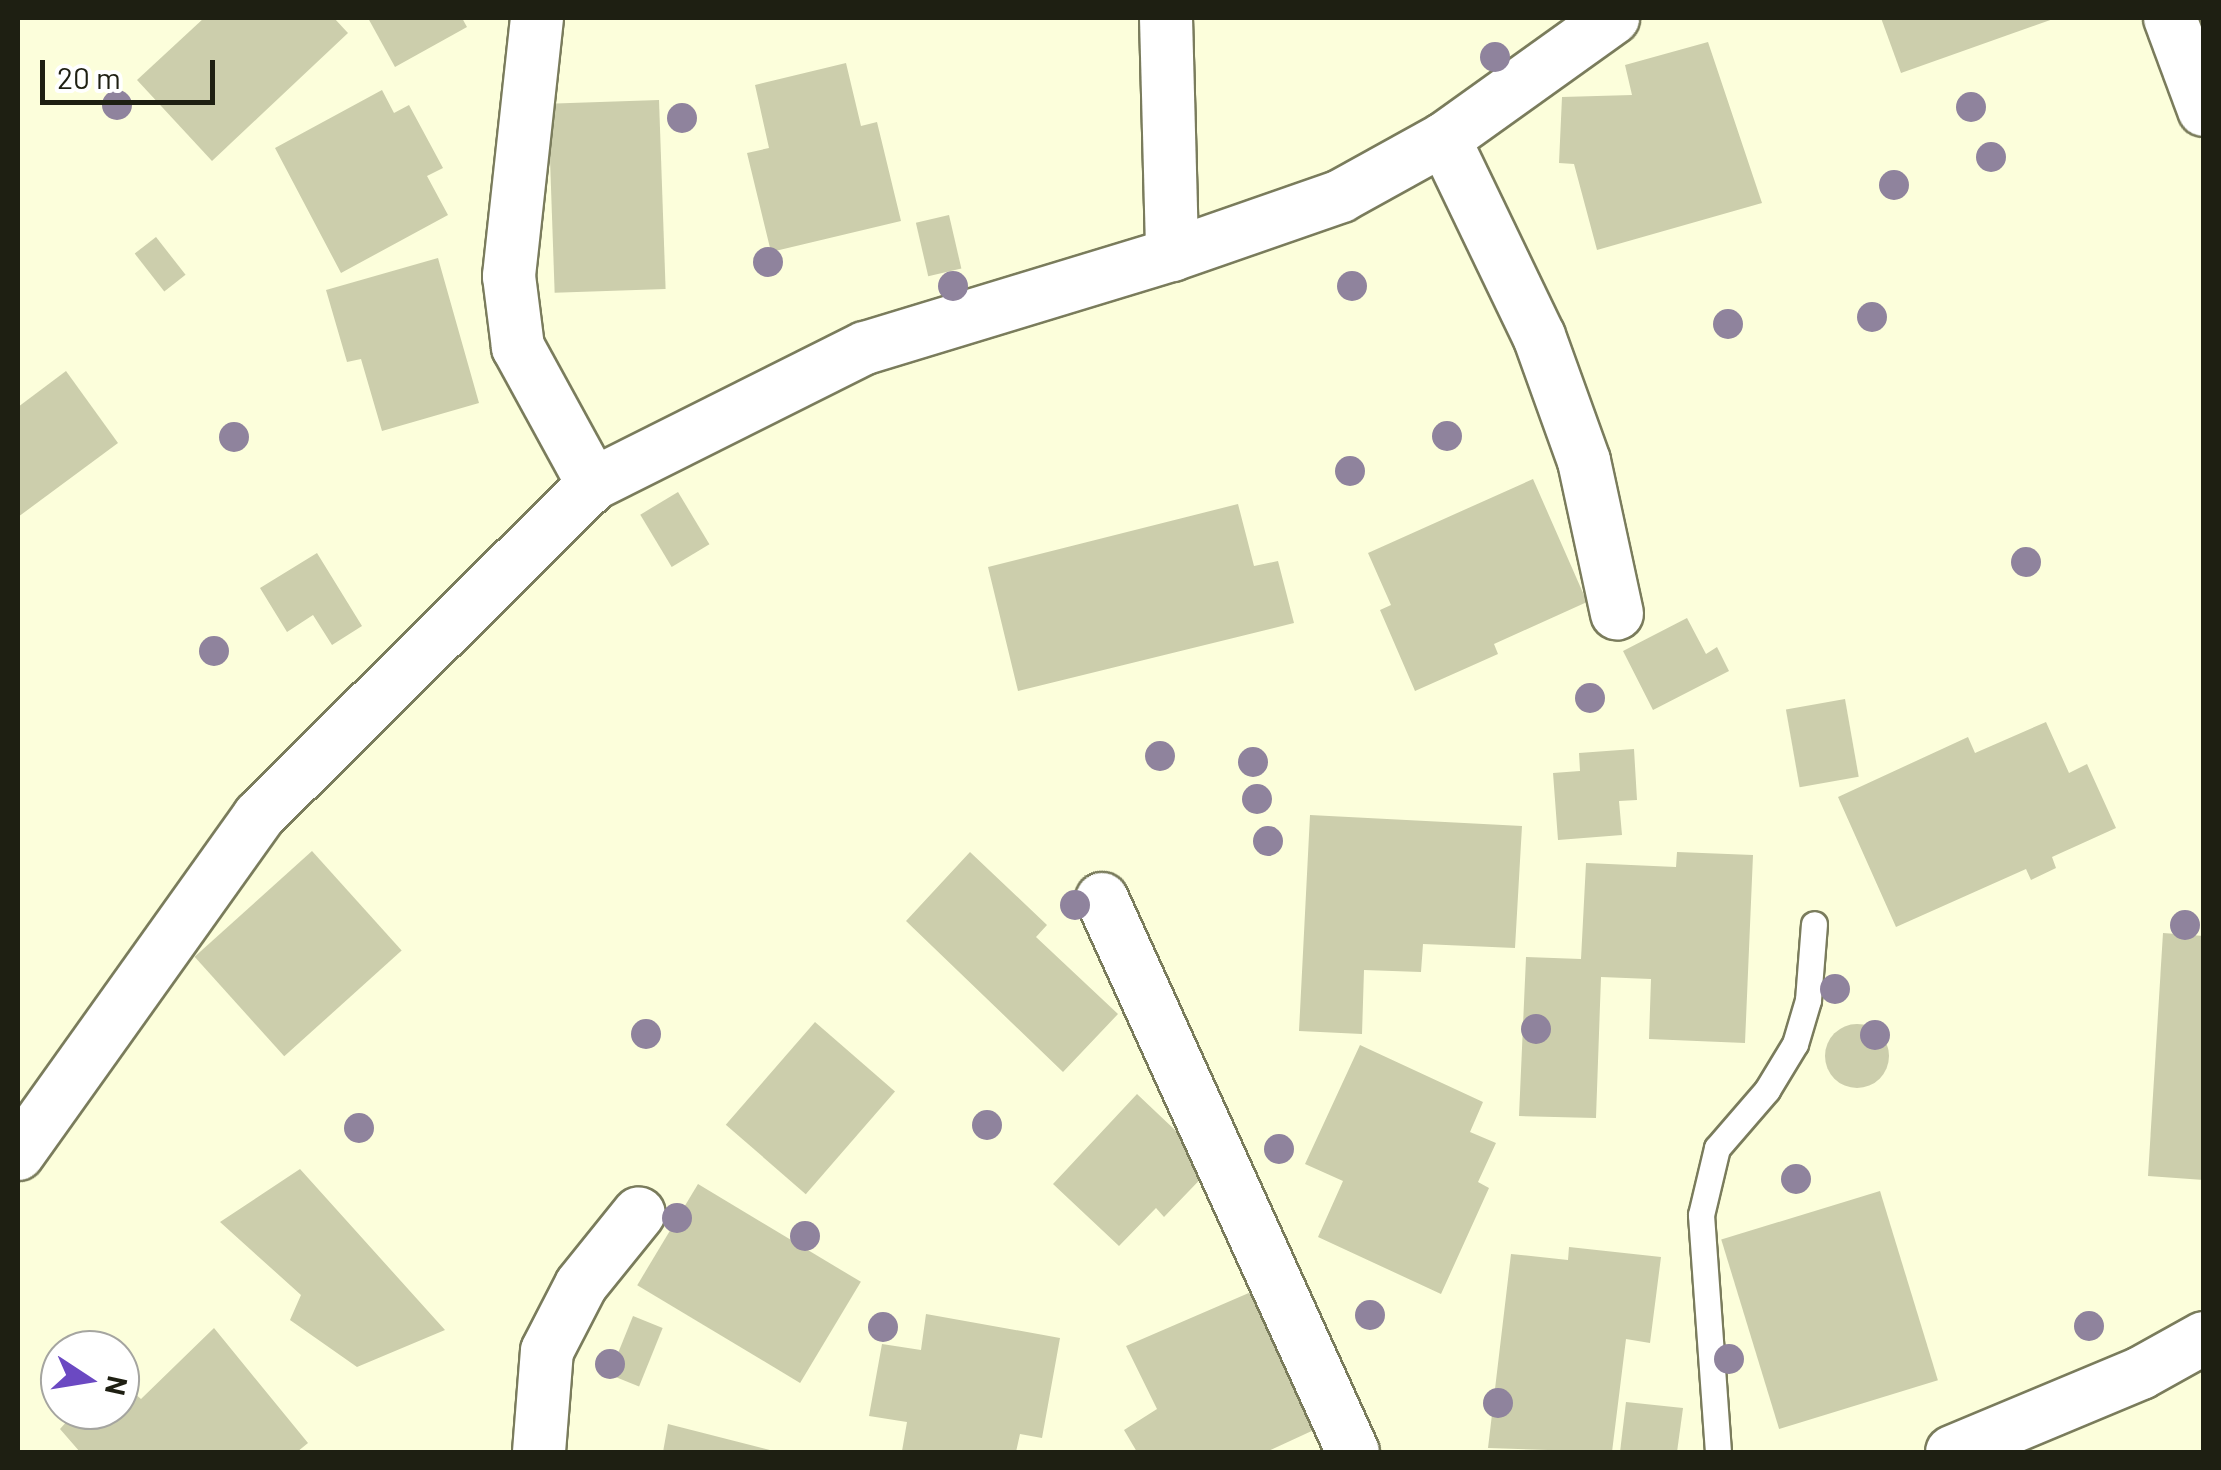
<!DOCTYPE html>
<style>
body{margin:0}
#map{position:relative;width:2221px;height:1470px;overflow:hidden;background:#fcfedb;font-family:Barlow,sans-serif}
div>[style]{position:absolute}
.building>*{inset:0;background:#ccceac;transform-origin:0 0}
.round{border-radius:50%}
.roads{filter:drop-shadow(2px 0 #7a7c5c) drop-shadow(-2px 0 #7a7c5c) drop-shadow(0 2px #7a7c5c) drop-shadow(0 -2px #7a7c5c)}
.lane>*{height:25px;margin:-12.5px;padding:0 12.5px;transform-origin:12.5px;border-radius:12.5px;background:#fff}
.street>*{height:52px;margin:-26px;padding:0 26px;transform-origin:26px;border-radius:26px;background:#fff}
.trees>*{width:30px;height:30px;margin:-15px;border-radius:50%;background:#8f839d}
span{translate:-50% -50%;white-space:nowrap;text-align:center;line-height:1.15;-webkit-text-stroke:9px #fff;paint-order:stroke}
.frame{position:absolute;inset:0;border:20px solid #1e1f12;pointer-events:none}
.north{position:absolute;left:40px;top:1330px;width:100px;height:100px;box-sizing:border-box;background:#fff;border:2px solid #a5a5a0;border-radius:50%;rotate:102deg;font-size:28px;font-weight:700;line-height:40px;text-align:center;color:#1e1f12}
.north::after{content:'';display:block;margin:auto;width:35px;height:45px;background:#6b49c2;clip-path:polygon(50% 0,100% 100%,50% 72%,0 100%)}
.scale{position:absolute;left:40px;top:60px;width:175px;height:45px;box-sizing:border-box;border:5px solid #1e1f12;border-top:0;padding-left:12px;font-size:30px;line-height:35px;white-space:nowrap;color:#1e1f12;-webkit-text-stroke:8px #fff;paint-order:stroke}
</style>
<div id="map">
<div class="building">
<i style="clip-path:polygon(204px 18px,334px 18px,348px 33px,212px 161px,137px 80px)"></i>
<i style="clip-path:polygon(368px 18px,462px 18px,467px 27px,395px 67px)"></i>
<i style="clip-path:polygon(1881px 18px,2056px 18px,1901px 73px)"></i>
<i style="clip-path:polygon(1708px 42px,1762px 203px,1597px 250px,1574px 164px,1559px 163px,1562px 97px,1632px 95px,1625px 65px)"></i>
<i style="clip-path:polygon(846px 63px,861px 126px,877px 122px,901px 221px,771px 252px,747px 153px,769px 148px,755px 85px)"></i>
<i style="clip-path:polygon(382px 90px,394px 113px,409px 105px,443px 168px,427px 176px,448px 215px,341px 273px,275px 148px)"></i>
<i style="left:659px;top:100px;width:189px;height:111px;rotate:88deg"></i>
<i style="left:949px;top:215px;width:55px;height:34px;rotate:77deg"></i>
<i style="left:156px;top:237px;width:48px;height:27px;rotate:52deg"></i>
<i style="clip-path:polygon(438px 258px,479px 403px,382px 431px,361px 359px,347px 362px,326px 290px)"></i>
<i style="clip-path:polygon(66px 371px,118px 443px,18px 517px,18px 407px)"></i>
<i style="clip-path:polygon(1533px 479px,1587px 602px,1494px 644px,1498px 654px,1415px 691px,1380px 610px,1391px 605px,1368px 553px)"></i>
<i style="left:678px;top:492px;width:61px;height:44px;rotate:59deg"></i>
<i style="clip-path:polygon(1238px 504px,1254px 566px,1278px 561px,1294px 623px,1018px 691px,988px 567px)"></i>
<i style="clip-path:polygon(317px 553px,362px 626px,332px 645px,313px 615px,287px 632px,260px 588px)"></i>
<i style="clip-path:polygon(1687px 618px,1706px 654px,1717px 647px,1729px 671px,1653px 710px,1623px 651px)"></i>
<i style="left:1845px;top:699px;width:79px;height:60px;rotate:80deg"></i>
<i style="clip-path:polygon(2046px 722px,2069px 773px,2087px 764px,2116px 828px,2052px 857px,2056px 868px,2031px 880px,2026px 869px,1896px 927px,1838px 797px,1968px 737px,1975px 753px)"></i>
<i style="clip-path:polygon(1634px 749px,1637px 800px,1619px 801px,1622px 835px,1558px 840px,1553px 773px,1580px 771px,1579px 753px)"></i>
<i style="clip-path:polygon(1310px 815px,1522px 826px,1515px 948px,1423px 944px,1421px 972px,1364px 970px,1362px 1034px,1299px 1031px)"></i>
<i style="left:312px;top:851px;width:134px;height:158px;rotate:48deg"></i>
<i style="clip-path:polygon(970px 852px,1047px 925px,1036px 937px,1118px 1014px,1063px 1072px,906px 921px)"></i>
<i style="clip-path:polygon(1677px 852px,1753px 855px,1745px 1043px,1649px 1039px,1651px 979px,1601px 977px,1596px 1118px,1519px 1116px,1526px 957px,1581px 959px,1586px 863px,1676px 867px)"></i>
<i style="clip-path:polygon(2163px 933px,2204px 936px,2204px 1180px,2148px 1176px)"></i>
<i style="left:815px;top:1022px;width:106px;height:136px;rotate:41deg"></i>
<i class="round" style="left:1825px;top:1024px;width:64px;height:64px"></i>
<i style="clip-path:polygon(1360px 1045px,1483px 1102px,1470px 1132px,1496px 1143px,1478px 1182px,1489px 1188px,1441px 1294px,1318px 1237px,1343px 1181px,1305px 1164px)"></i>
<i style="clip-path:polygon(1137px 1094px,1213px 1166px,1164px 1217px,1156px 1208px,1119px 1246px,1053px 1184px)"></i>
<i style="clip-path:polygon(300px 1169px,445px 1330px,357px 1367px,290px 1320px,301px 1295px,220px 1222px)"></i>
<i style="left:698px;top:1184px;width:190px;height:118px;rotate:31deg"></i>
<i style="left:1880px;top:1191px;width:198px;height:166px;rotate:73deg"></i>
<i style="clip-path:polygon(1569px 1247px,1661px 1257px,1650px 1343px,1626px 1339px,1612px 1452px,1488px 1448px,1511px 1254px,1568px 1260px)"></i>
<i style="clip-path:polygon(1258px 1289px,1329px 1423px,1266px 1452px,1137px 1452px,1124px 1430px,1157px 1409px,1126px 1346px)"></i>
<i style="clip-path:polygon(926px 1314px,1060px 1338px,1042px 1438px,1020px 1434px,1016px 1452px,902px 1451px,907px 1422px,869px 1416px,882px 1344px,921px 1350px)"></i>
<i style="left:633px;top:1316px;width:32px;height:63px;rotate:22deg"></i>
<i style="clip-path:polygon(214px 1328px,308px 1443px,297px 1452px,80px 1452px,60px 1429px,77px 1410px,120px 1410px,120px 1381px,141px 1399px)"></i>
<i style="clip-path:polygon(1626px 1402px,1683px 1408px,1677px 1452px,1620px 1452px)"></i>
<i style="clip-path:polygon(668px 1424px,774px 1451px,774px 1452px,663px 1452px)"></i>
</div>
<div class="roads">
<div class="lane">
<i style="left:1718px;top:1452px;width:238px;rotate:-94.1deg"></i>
<i style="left:1701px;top:1215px;width:69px;rotate:-76.6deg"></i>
<i style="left:1717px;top:1148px;width:77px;rotate:-49.2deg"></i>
<i style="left:1767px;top:1090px;width:54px;rotate:-58.7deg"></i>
<i style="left:1795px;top:1044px;width:46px;rotate:-73.5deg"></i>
<i style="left:1808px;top:1000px;width:76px;rotate:-85.5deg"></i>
</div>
<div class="street">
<i style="left:537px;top:18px;width:260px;rotate:96.2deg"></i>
<i style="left:509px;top:276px;width:72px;rotate:82.8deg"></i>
<i style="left:518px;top:347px;width:156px;rotate:61.3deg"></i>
<i style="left:1166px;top:18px;width:237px;rotate:88.5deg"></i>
<i style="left:2170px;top:18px;width:98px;rotate:69.7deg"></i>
<i style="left:1444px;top:139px;width:219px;rotate:64.3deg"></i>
<i style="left:1539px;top:336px;width:133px;rotate:70.2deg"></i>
<i style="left:1584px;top:461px;width:156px;rotate:77.8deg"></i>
<i style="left:1102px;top:899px;width:607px;rotate:65.59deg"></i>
<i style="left:18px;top:1154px;width:415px;rotate:-54.5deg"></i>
<i style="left:259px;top:816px;width:471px;rotate:-44.8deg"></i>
<i style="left:593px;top:484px;width:304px;rotate:-26.6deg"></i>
<i style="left:865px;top:348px;width:321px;rotate:-16.9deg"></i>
<i style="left:1172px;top:255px;width:179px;rotate:-19.2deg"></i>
<i style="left:1341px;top:196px;width:118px;rotate:-29deg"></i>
<i style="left:1444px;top:139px;width:208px;rotate:-35.6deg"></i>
<i style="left:539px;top:1452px;width:101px;rotate:-85.5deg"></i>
<i style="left:547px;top:1351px;width:74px;rotate:-62.7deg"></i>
<i style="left:581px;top:1285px;width:92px;rotate:-51.1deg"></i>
<i style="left:1952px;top:1452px;width:205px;rotate:-22.7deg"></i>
<i style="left:2141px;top:1373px;width:72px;rotate:-29.1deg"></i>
</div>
</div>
<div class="trees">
<i style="left:1495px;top:57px"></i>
<i style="left:117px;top:105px"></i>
<i style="left:1971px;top:107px"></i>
<i style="left:682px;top:118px"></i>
<i style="left:1991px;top:157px"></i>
<i style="left:1894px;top:185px"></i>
<i style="left:768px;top:262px"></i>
<i style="left:953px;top:286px"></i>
<i style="left:1352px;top:286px"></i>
<i style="left:1872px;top:317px"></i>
<i style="left:1728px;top:324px"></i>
<i style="left:1447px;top:436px"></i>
<i style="left:234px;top:437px"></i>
<i style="left:1350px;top:471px"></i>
<i style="left:2026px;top:562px"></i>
<i style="left:214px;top:651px"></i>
<i style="left:1590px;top:698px"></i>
<i style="left:1160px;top:756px"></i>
<i style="left:1253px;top:762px"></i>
<i style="left:1257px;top:799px"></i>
<i style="left:1268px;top:841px"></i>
<i style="left:1075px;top:905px"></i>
<i style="left:2185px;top:925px"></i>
<i style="left:1835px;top:989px"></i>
<i style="left:1536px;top:1029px"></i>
<i style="left:646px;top:1034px"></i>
<i style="left:1875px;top:1035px"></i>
<i style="left:987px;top:1125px"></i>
<i style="left:359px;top:1128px"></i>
<i style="left:1279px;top:1149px"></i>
<i style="left:1796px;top:1179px"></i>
<i style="left:677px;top:1218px"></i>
<i style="left:805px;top:1236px"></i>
<i style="left:1370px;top:1315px"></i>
<i style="left:2089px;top:1326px"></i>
<i style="left:883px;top:1327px"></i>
<i style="left:1729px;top:1359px"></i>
<i style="left:610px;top:1364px"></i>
<i style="left:1498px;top:1403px"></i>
</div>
<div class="frame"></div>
<div class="north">N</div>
<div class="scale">20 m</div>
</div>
